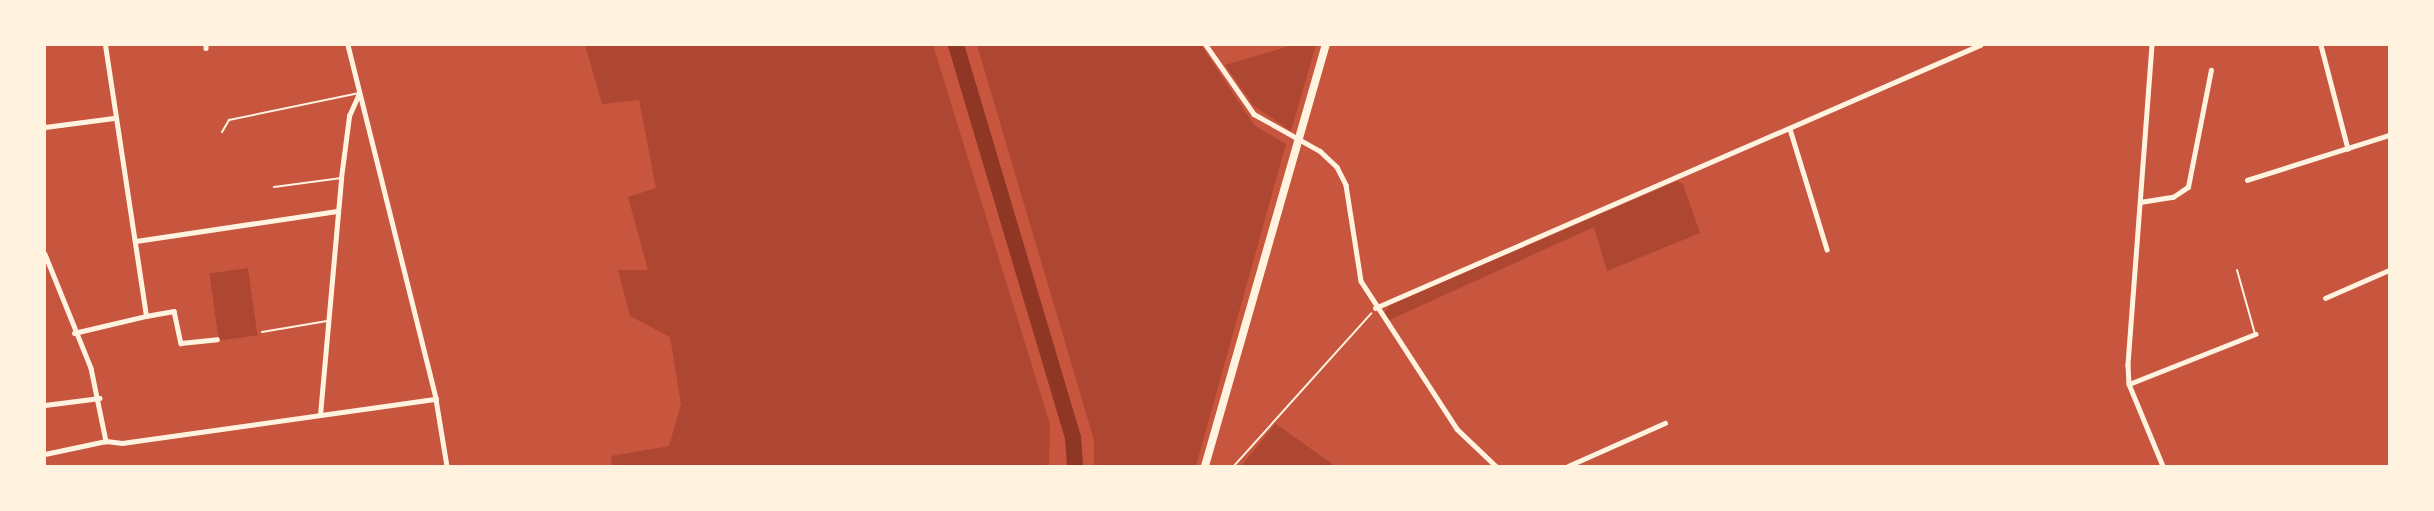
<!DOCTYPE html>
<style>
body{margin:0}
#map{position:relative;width:2434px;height:511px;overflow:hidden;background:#c8553d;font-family:Cabin,sans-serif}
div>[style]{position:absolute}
.green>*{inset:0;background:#ae4732;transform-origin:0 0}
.river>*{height:16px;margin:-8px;padding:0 8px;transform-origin:8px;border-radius:8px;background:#8f3625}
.path>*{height:1.5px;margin:-0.75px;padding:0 0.75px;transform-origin:0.75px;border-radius:0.75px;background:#fff3e0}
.service>*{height:2px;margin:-1px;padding:0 1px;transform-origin:1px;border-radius:1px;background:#fff3e0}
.minor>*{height:4.5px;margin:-2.25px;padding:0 2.25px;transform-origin:2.25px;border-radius:2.25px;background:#fff3e0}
.primary>*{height:8px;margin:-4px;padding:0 4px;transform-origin:4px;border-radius:4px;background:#fff3e0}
span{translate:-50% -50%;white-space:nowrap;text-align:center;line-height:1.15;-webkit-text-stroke:4.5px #fff3e0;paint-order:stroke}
.frame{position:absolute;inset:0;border:46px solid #fff3e0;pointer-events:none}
</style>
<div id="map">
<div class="green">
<i style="clip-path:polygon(585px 45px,933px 45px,1050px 424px,1049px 466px,612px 466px,611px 456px,669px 446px,681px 404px,670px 337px,630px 316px,618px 270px,648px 270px,628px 197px,656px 188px,639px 100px,602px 104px)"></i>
<i style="clip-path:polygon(977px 45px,1201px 45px,1254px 125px,1286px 144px,1196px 466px,1094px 466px,1094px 440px)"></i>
<i style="clip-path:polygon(1293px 45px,1316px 45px,1291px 131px,1254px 106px,1225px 65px)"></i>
<i style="clip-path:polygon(1677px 181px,1683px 184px,1700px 233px,1607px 271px,1594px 227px,1387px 321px,1384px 313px,1390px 305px)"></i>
<i style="left:248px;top:268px;width:68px;height:39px;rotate:82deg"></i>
<i style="clip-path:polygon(1276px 423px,1276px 424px,1335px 466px,1241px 466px)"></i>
</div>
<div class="river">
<i style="left:956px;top:45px;width:409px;rotate:73.4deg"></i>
<i style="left:1073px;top:437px;width:29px;rotate:86deg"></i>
</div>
<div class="path">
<i style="left:1234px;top:466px;width:205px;rotate:-48deg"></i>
</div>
<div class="service">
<i style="left:222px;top:132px;width:14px;rotate:-60deg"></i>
<i style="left:229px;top:120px;width:133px;rotate:-11.7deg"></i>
<i style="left:274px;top:187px;width:68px;rotate:-7.7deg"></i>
<i style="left:2237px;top:270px;width:66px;rotate:74.3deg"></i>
<i style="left:262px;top:332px;width:66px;rotate:-9.6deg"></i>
</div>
<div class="minor">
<i style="left:206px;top:45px;width:3px;rotate:90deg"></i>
<i style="left:348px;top:45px;width:365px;rotate:76deg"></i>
<i style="left:436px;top:399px;width:68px;rotate:80.7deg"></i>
<i style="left:1206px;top:45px;width:84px;rotate:55.2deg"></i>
<i style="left:1254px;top:114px;width:76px;rotate:29.3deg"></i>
<i style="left:1320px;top:151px;width:23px;rotate:43deg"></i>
<i style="left:1337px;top:167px;width:20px;rotate:63deg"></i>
<i style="left:1346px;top:185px;width:97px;rotate:81.1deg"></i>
<i style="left:1361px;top:281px;width:176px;rotate:57deg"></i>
<i style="left:1457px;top:429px;width:54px;rotate:43.5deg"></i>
<i style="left:2152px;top:45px;width:321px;rotate:94.3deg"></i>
<i style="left:2128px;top:365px;width:19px;rotate:87deg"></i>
<i style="left:2129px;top:384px;width:89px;rotate:67.5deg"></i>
<i style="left:2321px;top:45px;width:107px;rotate:75.4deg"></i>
<i style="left:45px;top:127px;width:69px;rotate:-7.5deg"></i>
<i style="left:1790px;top:129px;width:126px;rotate:72.9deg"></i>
<i style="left:2247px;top:180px;width:149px;rotate:-17.6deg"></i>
<i style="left:2140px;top:202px;width:33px;rotate:-9deg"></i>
<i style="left:2173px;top:197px;width:18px;rotate:-34deg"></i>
<i style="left:2188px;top:187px;width:119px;rotate:-78.9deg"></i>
<i style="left:136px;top:241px;width:203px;rotate:-8.5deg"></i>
<i style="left:45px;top:254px;width:123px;rotate:68deg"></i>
<i style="left:91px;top:368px;width:75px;rotate:78.4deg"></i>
<i style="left:2325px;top:298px;width:70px;rotate:-23.6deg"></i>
<i style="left:1375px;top:308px;width:660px;rotate:-23.5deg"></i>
<i style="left:146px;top:316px;width:28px;rotate:-10deg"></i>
<i style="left:174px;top:311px;width:33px;rotate:78deg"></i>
<i style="left:181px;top:343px;width:36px;rotate:-6deg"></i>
<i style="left:74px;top:333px;width:74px;rotate:-13.3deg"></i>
<i style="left:146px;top:316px;width:274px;rotate:-98.6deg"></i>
<i style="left:2129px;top:384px;width:136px;rotate:-21.6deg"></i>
<i style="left:45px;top:405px;width:55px;rotate:-7.3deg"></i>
<i style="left:320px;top:415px;width:238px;rotate:-84.9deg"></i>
<i style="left:341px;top:178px;width:63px;rotate:-82.6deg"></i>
<i style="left:349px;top:116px;width:24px;rotate:-66deg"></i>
<i style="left:45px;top:454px;width:62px;rotate:-12deg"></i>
<i style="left:106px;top:441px;width:16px;rotate:7deg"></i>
<i style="left:122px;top:443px;width:317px;rotate:-8deg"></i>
<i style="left:1568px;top:466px;width:106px;rotate:-23.9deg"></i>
</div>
<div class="primary">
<i style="left:1205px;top:466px;width:438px;rotate:-74deg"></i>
</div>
<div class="frame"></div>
</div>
